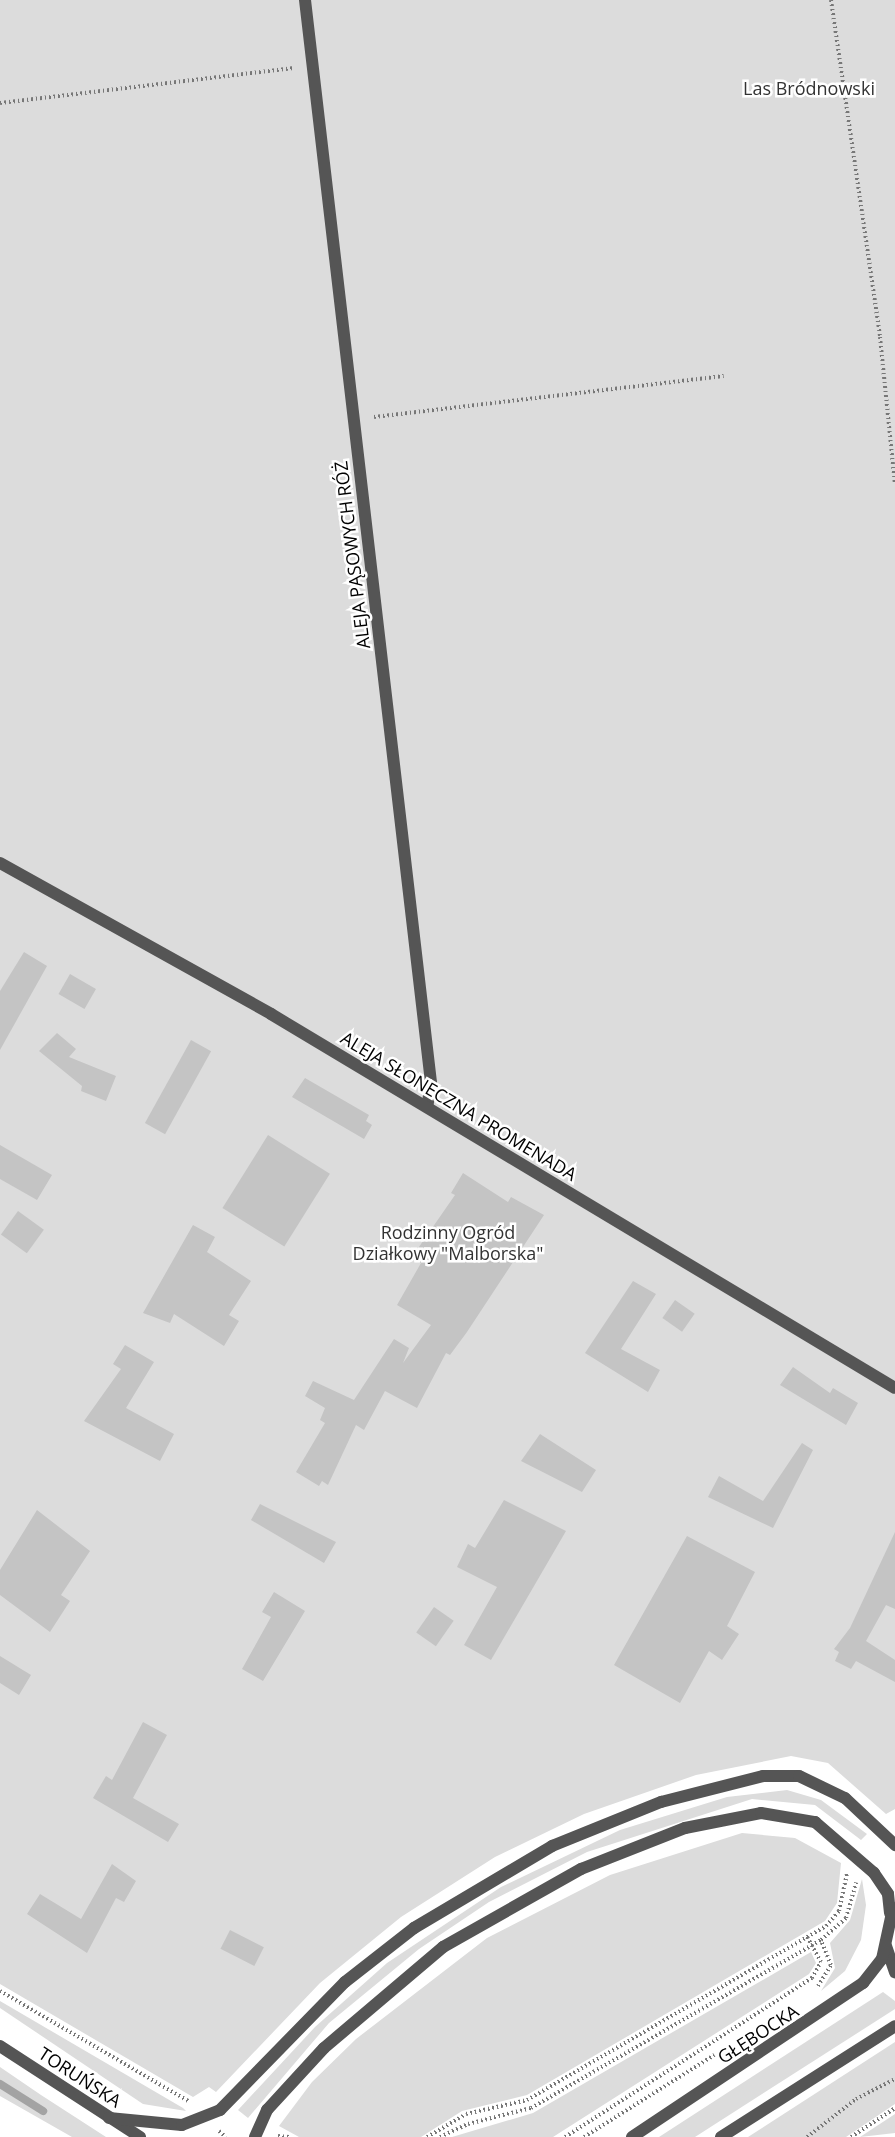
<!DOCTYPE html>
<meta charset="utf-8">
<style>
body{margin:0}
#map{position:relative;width:895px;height:2137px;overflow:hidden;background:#fff;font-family:"Open Sans",sans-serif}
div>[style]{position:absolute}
.green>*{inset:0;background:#dcdcdc}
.stream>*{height:8px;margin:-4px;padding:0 4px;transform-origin:4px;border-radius:4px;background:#a3a3a3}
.building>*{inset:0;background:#c4c4c4;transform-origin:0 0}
.path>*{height:4px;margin-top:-2px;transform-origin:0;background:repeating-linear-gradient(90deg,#777 0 1.5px,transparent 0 4.5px)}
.service>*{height:12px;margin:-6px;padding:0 6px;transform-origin:6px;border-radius:6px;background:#555}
.tertiary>*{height:12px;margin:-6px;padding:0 6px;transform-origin:6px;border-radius:6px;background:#555}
span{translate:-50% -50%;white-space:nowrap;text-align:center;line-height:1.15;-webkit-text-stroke:5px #fff;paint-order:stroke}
.park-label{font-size:18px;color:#333}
.street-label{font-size:18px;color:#000}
</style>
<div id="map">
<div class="green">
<i style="clip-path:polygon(0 0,895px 0,895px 1809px,886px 1814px,828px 1763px,791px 1756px,696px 1775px,584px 1814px,495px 1857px,401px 1917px,320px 1983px,216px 2092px,209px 2087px,193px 2097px,0 1984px)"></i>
<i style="clip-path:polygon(787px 1790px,821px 1800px,867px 1834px,861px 1840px,815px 1805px,752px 1799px,587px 1852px,489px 1902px,419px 1949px,329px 2023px,248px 2118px,238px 2110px,315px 2027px,387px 1963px,501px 1887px,620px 1830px,727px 1797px)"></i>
<i style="clip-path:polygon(742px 1833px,795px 1838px,841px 1863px,837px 1903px,825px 1921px,527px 2095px,462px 2111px,421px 2137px,299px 2137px,279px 2126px,312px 2082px,356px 2039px,487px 1938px,610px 1875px)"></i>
<i style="clip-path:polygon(862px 1879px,866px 1905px,861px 1940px,845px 1971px,821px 1991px,835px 1968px,830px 1943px,850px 1920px)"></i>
<i style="clip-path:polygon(811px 1952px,816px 1963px,809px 1974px,553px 2137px,452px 2137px,533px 2113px)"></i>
<i style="clip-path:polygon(883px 1992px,895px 2001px,895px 2009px,695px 2137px,659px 2137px)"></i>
<i style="clip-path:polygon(0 2001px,183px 2108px,186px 2111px,143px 2104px,0 2008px)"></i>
<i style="clip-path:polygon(895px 2042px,895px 2104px,846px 2137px,748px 2137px)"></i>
<i style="clip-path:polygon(0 2067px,41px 2095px,106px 2137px,72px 2137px,0 2096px)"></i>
<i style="clip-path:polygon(895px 2114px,895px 2133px,860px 2137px)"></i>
</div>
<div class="stream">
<i style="left:0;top:2084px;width:51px;rotate:32.1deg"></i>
</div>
<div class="building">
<i style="clip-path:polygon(24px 952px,47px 966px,0 1050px,0 991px)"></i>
<i style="left:70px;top:974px;width:30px;height:23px;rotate:30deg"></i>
<i style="clip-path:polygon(57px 1033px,76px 1049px,69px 1057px,116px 1076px,106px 1101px,81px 1091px,82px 1086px,39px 1051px)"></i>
<i style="left:191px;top:1040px;width:23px;height:95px;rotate:29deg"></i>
<i style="clip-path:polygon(305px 1078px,369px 1115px,366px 1121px,372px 1125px,364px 1139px,292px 1097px)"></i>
<i style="left:268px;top:1135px;width:73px;height:86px;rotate:32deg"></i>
<i style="clip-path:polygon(0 1145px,52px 1175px,37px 1200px,0 1179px)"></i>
<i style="clip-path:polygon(463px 1173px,508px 1202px,511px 1197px,544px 1215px,467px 1332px,450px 1355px,446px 1353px,417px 1408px,385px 1391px,364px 1430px,356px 1425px,328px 1485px,322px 1481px,319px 1486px,296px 1472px,325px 1423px,320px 1420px,325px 1408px,305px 1396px,313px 1381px,354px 1400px,394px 1339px,409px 1348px,403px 1363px,431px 1325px,397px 1305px,421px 1263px,412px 1257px,455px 1195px,451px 1193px)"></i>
<i style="left:18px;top:1211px;width:32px;height:29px;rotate:36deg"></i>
<i style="clip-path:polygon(193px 1225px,215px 1237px,207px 1252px,251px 1281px,229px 1315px,239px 1321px,224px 1346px,174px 1314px,170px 1323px,143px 1313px)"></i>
<i style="clip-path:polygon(633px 1281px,656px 1294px,621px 1349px,660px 1370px,648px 1392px,585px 1353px)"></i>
<i style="left:675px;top:1300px;width:24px;height:22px;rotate:35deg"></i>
<i style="clip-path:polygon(125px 1345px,154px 1362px,126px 1408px,174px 1434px,160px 1461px,84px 1421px,121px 1369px,113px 1364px)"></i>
<i style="clip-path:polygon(793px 1367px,830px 1393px,833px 1388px,858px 1403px,846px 1425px,780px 1385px)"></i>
<i style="clip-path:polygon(540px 1434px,596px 1470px,582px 1492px,521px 1461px)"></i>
<i style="clip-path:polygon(802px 1443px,813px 1450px,773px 1528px,708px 1497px,719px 1476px,763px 1501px)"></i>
<i style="clip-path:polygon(504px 1500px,566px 1531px,491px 1660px,464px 1645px,497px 1587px,457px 1567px,468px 1544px,475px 1548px)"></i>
<i style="clip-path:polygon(260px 1504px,336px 1542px,324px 1563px,251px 1520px)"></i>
<i style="clip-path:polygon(37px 1510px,90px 1551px,61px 1595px,70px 1601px,50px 1632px,0 1595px,0 1570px)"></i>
<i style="clip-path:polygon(895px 1532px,895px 1609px,886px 1605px,866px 1641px,895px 1660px,895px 1682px,856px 1661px,851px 1669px,835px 1661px,839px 1652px,834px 1649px,850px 1628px)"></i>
<i style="clip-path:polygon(687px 1536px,755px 1572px,727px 1626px,739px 1634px,722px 1660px,709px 1651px,680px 1703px,614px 1665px)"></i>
<i style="clip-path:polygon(274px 1592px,305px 1611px,263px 1681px,242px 1669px,271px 1617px,262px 1612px)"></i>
<i style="left:434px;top:1607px;width:24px;height:31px;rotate:35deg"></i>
<i style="clip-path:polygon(0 1656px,31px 1675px,19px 1695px,0 1683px)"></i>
<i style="clip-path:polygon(143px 1722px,167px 1735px,133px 1798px,179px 1824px,168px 1842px,93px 1798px,106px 1776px,112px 1780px)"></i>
<i style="clip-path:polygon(112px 1864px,136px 1881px,124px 1902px,116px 1898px,87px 1953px,27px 1914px,40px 1894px,81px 1919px)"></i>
<i style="left:230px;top:1930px;width:38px;height:21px;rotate:27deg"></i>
</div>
<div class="path">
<i style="left:831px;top:0;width:341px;rotate:81.7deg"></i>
<i style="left:880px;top:337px;width:148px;rotate:84.2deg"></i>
<i style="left:0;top:103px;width:296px;rotate:-6.8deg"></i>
<i style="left:374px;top:417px;width:352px;rotate:-6.7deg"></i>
<i style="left:818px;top:1986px;width:25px;rotate:-58deg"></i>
<i style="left:831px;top:1965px;width:27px;rotate:-112deg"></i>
<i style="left:0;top:1991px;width:218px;rotate:30.3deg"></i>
<i style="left:219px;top:2131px;width:9px;rotate:41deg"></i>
<i style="left:278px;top:2136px;width:11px;rotate:5deg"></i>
<i style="left:427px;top:2137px;width:45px;rotate:-30.5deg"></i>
<i style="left:466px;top:2114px;width:63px;rotate:-12.9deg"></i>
<i style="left:527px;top:2100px;width:346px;rotate:-30.2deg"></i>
<i style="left:826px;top:1926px;width:20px;rotate:-49deg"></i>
<i style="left:839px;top:1911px;width:38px;rotate:-78deg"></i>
<i style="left:440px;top:2137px;width:31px;rotate:-25deg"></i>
<i style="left:468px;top:2124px;width:65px;rotate:-14.3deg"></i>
<i style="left:531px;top:2108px;width:335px;rotate:-30.1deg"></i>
<i style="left:821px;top:1940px;width:33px;rotate:-41deg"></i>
<i style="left:846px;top:1918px;width:37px;rotate:-74deg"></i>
<i style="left:565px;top:2137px;width:294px;rotate:-32.8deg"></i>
<i style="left:812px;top:1978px;width:18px;rotate:-61deg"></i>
<i style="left:821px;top:1962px;width:29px;rotate:-119deg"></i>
<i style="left:584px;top:2137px;width:154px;rotate:-32.2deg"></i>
<i style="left:807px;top:2137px;width:62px;rotate:-37.8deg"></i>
<i style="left:856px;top:2099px;width:44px;rotate:-27.1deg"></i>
<i style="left:851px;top:2137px;width:53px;rotate:-33.4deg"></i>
</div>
<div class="service">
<i style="left:305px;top:0;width:1090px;rotate:83.36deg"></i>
<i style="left:431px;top:1083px;width:24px;rotate:99deg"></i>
<i style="left:0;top:863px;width:310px;rotate:29.1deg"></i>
<i style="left:271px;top:1014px;width:727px;rotate:30.94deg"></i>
</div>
<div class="tertiary">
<i style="left:886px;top:1946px;width:28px;rotate:71deg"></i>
<i style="left:0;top:2046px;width:167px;rotate:33deg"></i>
<i style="left:109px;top:2118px;width:73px;rotate:5.5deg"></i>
<i style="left:182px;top:2125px;width:41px;rotate:-21.5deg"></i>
<i style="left:220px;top:2110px;width:179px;rotate:-45.7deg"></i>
<i style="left:345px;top:1982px;width:88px;rotate:-38deg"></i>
<i style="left:414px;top:1928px;width:161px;rotate:-30.7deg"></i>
<i style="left:552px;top:1846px;width:118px;rotate:-22deg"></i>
<i style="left:661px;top:1802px;width:105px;rotate:-14.3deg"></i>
<i style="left:763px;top:1776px;width:36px"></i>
<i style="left:799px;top:1776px;width:51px;rotate:25.6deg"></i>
<i style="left:845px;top:1798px;width:69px;rotate:43.2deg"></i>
<i style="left:255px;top:2137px;width:30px;rotate:-66deg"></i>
<i style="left:267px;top:2110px;width:84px;rotate:-47.4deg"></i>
<i style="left:324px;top:2048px;width:156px;rotate:-40.3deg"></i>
<i style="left:443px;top:1947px;width:159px;rotate:-29.5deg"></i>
<i style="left:581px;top:1869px;width:112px;rotate:-21.5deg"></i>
<i style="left:685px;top:1828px;width:77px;rotate:-11.2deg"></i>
<i style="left:761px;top:1813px;width:55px;rotate:9.5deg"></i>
<i style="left:815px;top:1822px;width:78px;rotate:40.8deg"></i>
<i style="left:874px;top:1873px;width:25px;rotate:56deg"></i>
<i style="left:888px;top:1894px;width:19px;rotate:84deg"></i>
<i style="left:632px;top:2137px;width:278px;rotate:-33.7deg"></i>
<i style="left:863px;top:1983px;width:31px;rotate:-52deg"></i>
<i style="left:882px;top:1959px;width:52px;rotate:-77.8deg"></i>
<i style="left:721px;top:2137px;width:206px;rotate:-32.5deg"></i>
</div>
<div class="park-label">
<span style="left:809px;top:88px">Las Bródnowski</span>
<span style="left:448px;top:1243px">Rodzinny Ogród<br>Działkowy "Malborska"</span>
</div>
<div class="street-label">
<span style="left:352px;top:555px;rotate:-97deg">ALEJA PĄSOWYCH RÓŻ</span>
<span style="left:459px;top:1106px;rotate:31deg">ALEJA SŁONECZNA PROMENADA</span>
<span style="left:758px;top:2034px;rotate:-33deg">GŁĘBOCKA</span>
<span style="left:80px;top:2077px;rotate:33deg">TORUŃSKA</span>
</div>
</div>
